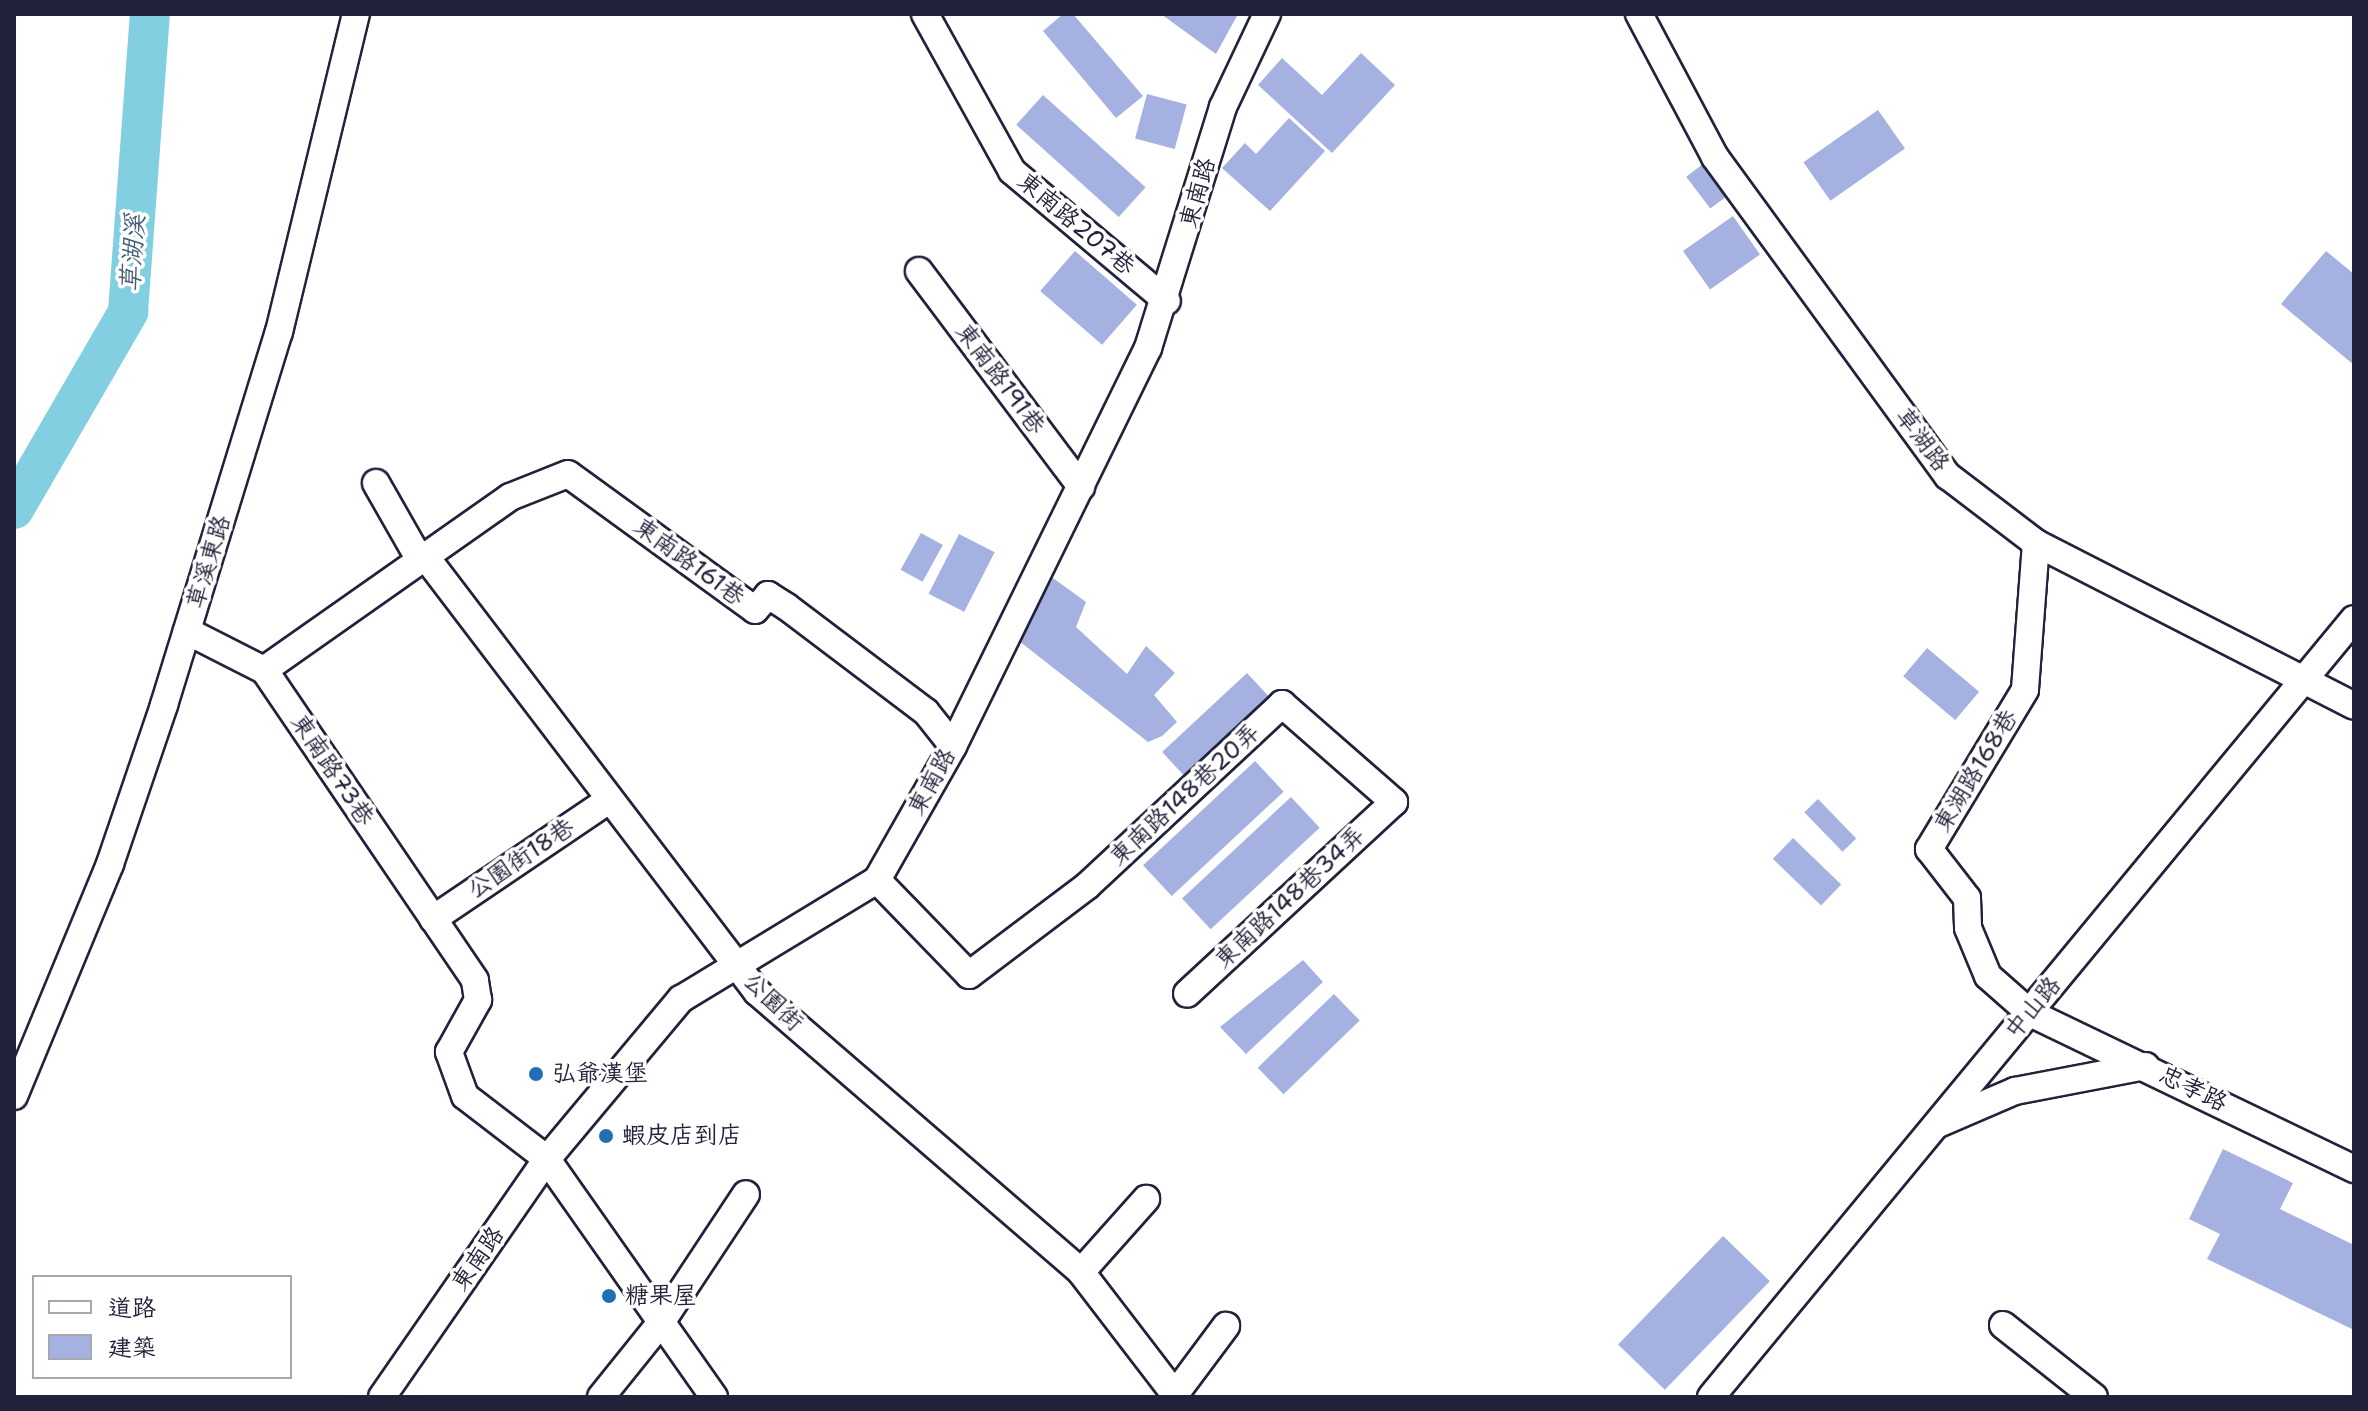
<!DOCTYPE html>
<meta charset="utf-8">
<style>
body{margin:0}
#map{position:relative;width:2368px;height:1411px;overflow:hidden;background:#fff;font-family:"Shantell Sans","LXGW WenKai TC",sans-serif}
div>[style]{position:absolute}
.river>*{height:40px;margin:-20px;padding:0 20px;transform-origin:20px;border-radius:20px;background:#82cfe2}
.building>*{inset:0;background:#a4b1e1;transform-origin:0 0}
.roads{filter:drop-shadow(2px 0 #22223b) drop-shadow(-2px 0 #22223b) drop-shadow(0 2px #22223b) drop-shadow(0 -2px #22223b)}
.minor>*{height:26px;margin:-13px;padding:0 13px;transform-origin:13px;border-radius:13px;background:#fff}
.dots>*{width:22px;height:22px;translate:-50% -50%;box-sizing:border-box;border:4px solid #fff;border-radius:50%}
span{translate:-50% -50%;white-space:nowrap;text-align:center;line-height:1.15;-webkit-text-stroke:7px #fff;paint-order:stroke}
.street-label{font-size:24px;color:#22223b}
.poi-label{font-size:24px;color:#22223b}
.left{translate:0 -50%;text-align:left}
.water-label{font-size:26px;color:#445f75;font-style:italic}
.frame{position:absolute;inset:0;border:16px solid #22223b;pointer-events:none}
.legend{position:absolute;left:32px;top:1275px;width:260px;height:104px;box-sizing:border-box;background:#fff;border:2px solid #a7a7b1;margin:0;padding:10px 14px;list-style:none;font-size:24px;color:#22223b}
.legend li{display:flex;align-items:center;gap:16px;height:40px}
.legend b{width:40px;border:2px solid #a7a7b1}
</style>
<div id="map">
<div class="river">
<i style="left:14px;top:509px;width:228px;rotate:-59.9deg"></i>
<i style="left:128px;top:312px;width:299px;rotate:-85.8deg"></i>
</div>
<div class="building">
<i style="clip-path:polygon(1063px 14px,1073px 14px,1143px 96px,1116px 118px,1043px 31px)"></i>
<i style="clip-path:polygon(1161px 14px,1238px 14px,1216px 54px)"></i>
<i style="clip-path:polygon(1361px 53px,1395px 85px,1332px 153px,1258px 85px,1282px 58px,1322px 95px)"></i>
<i style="left:1147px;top:94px;width:41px;height:46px;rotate:15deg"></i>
<i style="left:1043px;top:95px;width:138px;height:40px;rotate:42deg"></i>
<i style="left:1878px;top:110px;width:47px;height:91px;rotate:55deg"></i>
<i style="clip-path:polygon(1289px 118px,1325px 151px,1270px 211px,1222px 168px,1245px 143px,1256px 154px)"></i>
<i style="left:1703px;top:164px;width:40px;height:21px;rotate:53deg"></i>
<i style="left:1733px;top:216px;width:47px;height:61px;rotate:55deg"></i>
<i style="left:1075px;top:251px;width:82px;height:53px;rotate:41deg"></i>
<i style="clip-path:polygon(2326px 251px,2354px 274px,2354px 365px,2281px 304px)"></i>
<i style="left:921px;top:533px;width:25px;height:42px;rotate:29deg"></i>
<i style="left:959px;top:534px;width:40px;height:67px;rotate:27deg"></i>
<i style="clip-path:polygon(1053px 578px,1086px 602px,1076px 627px,1127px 674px,1146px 646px,1175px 673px,1154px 695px,1177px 722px,1162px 736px,1148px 742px,1019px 641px)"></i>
<i style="left:1927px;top:648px;width:68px;height:37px;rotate:40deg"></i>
<i style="left:1247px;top:673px;width:33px;height:116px;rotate:47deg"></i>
<i style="left:1255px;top:761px;width:42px;height:153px;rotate:47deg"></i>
<i style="left:1291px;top:797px;width:42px;height:149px;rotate:47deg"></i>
<i style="left:1818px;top:799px;width:55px;height:19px;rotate:46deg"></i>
<i style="left:1793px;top:838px;width:67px;height:29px;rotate:44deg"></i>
<i style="clip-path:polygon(1303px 960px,1323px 982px,1246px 1054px,1220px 1027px)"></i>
<i style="left:1334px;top:994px;width:37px;height:106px;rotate:46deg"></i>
<i style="clip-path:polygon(2223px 1149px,2293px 1183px,2280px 1209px,2354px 1245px,2354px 1330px,2207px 1259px,2220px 1234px,2189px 1219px)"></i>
<i style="left:1723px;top:1236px;width:65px;height:151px;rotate:44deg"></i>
</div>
<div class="roads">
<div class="minor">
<i style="left:925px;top:14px;width:179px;rotate:61deg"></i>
<i style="left:1012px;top:171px;width:202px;rotate:40deg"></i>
<i style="left:1639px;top:14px;width:162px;rotate:62deg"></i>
<i style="left:1715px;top:157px;width:395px;rotate:53.9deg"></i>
<i style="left:1948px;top:476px;width:111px;rotate:37.3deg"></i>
<i style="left:2036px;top:543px;width:357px;rotate:27.1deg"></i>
<i style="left:919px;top:271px;width:270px;rotate:53.1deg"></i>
<i style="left:376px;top:483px;width:89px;rotate:60.3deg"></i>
<i style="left:2036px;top:543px;width:147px;rotate:94.3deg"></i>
<i style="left:2025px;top:690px;width:186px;rotate:121.1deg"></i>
<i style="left:1929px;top:849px;width:62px;rotate:52.2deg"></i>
<i style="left:1967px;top:898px;width:30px;rotate:88deg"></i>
<i style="left:1968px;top:928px;width:52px;rotate:67.4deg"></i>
<i style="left:1988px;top:976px;width:56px;rotate:41.4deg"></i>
<i style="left:2030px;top:1013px;width:360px;rotate:25.7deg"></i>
<i style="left:425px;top:556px;width:548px;rotate:52.71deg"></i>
<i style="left:757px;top:992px;width:428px;rotate:40.8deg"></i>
<i style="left:1081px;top:1272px;width:158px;rotate:52.5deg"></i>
<i style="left:187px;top:631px;width:86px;rotate:26.9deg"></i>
<i style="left:877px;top:880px;width:132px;rotate:45.9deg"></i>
<i style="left:969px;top:975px;width:148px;rotate:-37deg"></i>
<i style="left:1087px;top:886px;width:267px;rotate:-43deg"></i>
<i style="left:1282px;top:704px;width:149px;rotate:41.2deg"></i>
<i style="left:1394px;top:802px;width:282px;rotate:137.2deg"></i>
<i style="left:433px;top:919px;width:212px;rotate:-34.1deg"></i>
<i style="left:14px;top:1096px;width:251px;rotate:-67.5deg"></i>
<i style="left:110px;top:864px;width:168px;rotate:-71.2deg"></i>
<i style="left:164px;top:705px;width:390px;rotate:-72.9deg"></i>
<i style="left:279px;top:332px;width:327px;rotate:-76.4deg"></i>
<i style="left:1938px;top:1124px;width:84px;rotate:-23.2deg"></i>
<i style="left:2015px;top:1091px;width:133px;rotate:-10.8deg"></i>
<i style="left:1081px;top:1272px;width:98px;rotate:-48.3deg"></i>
<i style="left:2003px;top:1325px;width:116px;rotate:38.4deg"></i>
<i style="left:382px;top:1397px;width:290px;rotate:-55.3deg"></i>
<i style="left:547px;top:1159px;width:209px;rotate:-50.1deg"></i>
<i style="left:681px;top:999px;width:229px;rotate:-31.3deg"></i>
<i style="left:877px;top:880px;width:154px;rotate:-60.4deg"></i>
<i style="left:953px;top:746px;width:443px;rotate:-63.9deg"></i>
<i style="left:1148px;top:348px;width:252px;rotate:-72.7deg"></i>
<i style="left:1223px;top:107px;width:103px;rotate:-64.7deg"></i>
<i style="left:601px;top:1397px;width:97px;rotate:-51.2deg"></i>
<i style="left:662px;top:1321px;width:152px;rotate:-56.5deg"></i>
<i style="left:714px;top:1397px;width:291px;rotate:-125.1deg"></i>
<i style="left:547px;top:1159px;width:103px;rotate:-142.5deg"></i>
<i style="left:465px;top:1096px;width:47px;rotate:-110deg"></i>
<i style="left:449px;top:1052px;width:60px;rotate:-60.9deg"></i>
<i style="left:478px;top:1000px;width:20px;rotate:-99deg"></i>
<i style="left:475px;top:980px;width:375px;rotate:-124.2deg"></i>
<i style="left:264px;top:670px;width:301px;rotate:-35.1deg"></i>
<i style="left:510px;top:497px;width:62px;rotate:-21.6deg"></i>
<i style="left:568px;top:474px;width:231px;rotate:36deg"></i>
<i style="left:755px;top:610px;width:20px;rotate:-49deg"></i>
<i style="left:768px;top:595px;width:22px;rotate:32deg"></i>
<i style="left:787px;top:607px;width:174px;rotate:37.1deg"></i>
<i style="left:926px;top:712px;width:43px;rotate:51.5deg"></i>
<i style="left:1173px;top:1397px;width:89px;rotate:-53.3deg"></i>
<i style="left:1711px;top:1397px;width:1009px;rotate:-50.43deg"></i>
</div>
</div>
<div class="dots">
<i style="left:536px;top:1074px;background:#1f6fb2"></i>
<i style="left:606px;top:1136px;background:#1f6fb2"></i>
<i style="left:609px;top:1296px;background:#1f6fb2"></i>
</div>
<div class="street-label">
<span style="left:1198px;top:193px;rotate:-74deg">東南路</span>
<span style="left:1076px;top:224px;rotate:40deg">東南路207巷</span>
<span style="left:1000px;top:379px;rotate:53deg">東南路191巷</span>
<span style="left:1922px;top:440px;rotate:53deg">草湖路</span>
<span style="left:209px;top:562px;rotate:-73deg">草溪東路</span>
<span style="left:689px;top:562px;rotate:36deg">東南路161巷</span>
<span style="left:332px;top:770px;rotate:56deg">東南路73巷</span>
<span style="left:1976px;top:771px;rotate:-59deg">東湖路168巷</span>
<span style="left:932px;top:782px;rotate:-61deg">東南路</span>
<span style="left:1185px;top:795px;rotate:-43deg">東南路148巷20弄</span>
<span style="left:521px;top:859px;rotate:-34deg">公園街18巷</span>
<span style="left:1290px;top:898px;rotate:-43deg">東南路148巷34弄</span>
<span style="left:773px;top:1002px;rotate:44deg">公園街</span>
<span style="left:2033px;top:1008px;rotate:-50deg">中山路</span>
<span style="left:2193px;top:1089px;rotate:26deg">忠孝路</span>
<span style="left:478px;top:1259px;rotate:-55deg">東南路</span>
</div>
<div class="poi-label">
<span class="left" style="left:552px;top:1074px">弘爺漢堡</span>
<span class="left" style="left:622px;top:1136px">蝦皮店到店</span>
<span class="left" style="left:625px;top:1296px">糖果屋</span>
</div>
<div class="water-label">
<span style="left:132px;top:253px;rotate:-86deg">草湖溪</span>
</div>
<div class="frame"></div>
<ul class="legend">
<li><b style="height:10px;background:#fff"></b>道路</li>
<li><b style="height:22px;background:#a4b1e1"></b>建築</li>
</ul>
</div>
